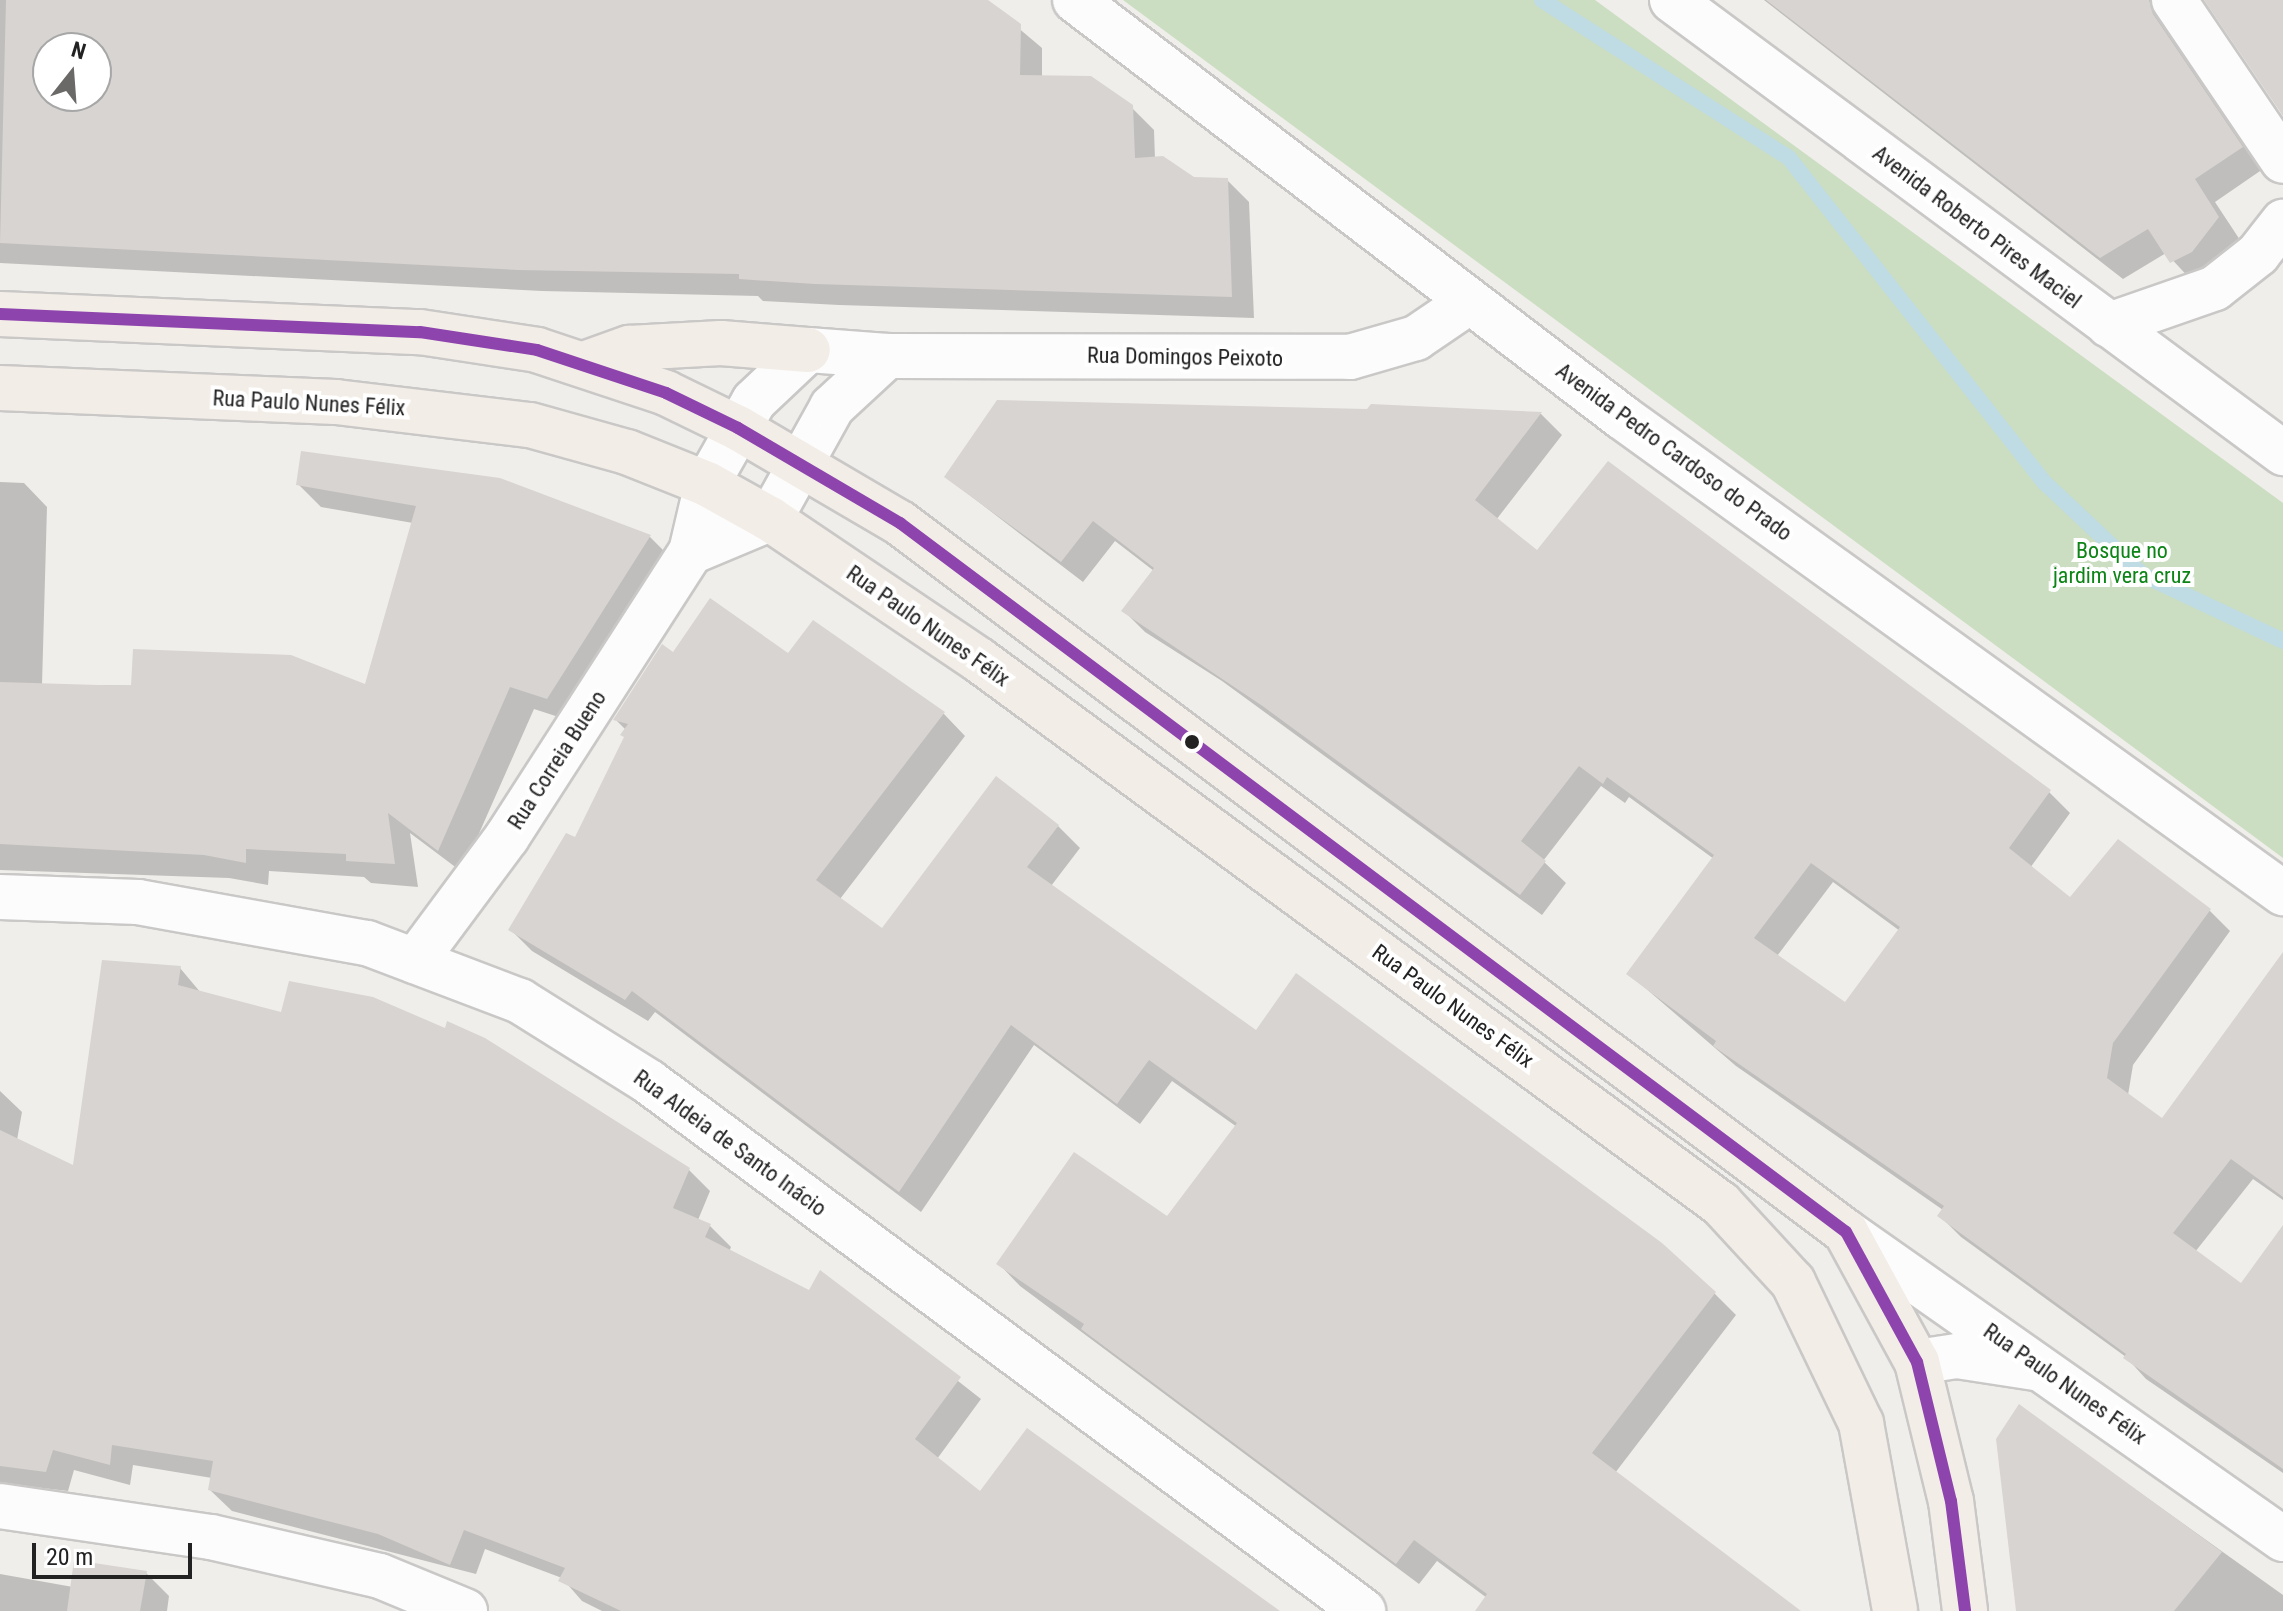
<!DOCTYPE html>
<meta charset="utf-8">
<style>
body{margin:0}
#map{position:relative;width:2283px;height:1611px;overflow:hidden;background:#f0eeeb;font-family:"Roboto Condensed",sans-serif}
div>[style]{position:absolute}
.forest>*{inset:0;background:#cbdec1}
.shadow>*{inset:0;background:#0003}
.stream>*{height:16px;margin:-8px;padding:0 8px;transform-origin:8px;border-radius:8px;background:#bfdbe3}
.building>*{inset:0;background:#d7d4d2}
.roads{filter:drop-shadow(2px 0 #c9c8c7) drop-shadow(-2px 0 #c9c8c7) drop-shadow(0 2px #c9c8c7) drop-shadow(0 -2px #c9c8c7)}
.minor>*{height:44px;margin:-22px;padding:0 22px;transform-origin:22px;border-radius:22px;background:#fdfcfc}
.major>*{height:44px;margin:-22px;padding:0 22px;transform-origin:22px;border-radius:22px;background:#f3ede7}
.bus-1>*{height:12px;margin:-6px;padding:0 6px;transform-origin:6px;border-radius:6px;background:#8e44ad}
.dots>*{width:22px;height:22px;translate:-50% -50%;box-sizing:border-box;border:4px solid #fff;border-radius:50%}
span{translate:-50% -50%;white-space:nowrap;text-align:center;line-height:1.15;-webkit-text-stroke:8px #fff;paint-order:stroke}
.street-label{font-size:22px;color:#222}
.park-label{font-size:22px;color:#0c8416}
.north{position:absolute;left:32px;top:32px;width:80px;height:80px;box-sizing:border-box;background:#fff;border:2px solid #a7a7a7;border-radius:50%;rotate:17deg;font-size:22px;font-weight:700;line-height:32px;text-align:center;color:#222}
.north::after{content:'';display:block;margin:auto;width:28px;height:36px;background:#6a6968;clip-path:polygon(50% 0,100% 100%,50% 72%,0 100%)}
.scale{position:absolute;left:32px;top:1543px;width:160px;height:36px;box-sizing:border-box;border:4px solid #222;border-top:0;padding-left:10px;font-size:24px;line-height:28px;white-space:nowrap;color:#222;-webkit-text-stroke:6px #fff;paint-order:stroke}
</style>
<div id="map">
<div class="forest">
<i style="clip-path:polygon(1123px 0,1595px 0,2283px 503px,2283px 858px)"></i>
</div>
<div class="shadow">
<i style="clip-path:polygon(evenodd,0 0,985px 0,1042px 48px,1042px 77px,1131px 107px,1154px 130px,1155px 159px,1194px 179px,1227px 180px,1249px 202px,1254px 318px,839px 305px,763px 301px,758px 296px,542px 291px,0 263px,0 0,48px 48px,96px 48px,96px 96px,48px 96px,48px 48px)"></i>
<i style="clip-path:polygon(1764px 0,2189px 0,2263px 169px,2215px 202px,2240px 240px,2214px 274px,2194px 283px,2166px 253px,2123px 279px)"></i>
<i style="clip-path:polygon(evenodd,1372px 406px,1541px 414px,1562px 435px,1496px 520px,1537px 553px,2049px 792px,2070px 813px,2030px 868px,2070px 900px,2209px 910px,2230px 931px,2133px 1065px,2128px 1095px,2162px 1120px,2283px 998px,2283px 1200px,2253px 1179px,2195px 1252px,2241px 1285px,2283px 1228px,2283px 1473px,2146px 1379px,2126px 1357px,1961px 1237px,1940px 1216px,1943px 1210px,1736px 1066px,1629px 974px,1714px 859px,1629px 797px,1625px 803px,1601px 786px,1543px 861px,1566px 883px,1542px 915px,1222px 681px,1145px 632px,1124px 611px,1154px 571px,1115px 541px,1083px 582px,946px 477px,1368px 411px,1372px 406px,1833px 882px,1900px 931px,1846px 1005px,1777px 956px,1833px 882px)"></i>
<i style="clip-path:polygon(0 482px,24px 483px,47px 507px,42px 685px,367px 687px,413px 523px,321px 507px,298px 484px,650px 537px,673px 560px,571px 721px,534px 709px,462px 872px,410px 833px,418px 887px,371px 883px,364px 877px,269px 871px,268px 885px,229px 878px,0 870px)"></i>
<i style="clip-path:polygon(674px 654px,789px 656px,944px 714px,965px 736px,840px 899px,883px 931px,1058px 826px,1080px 848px,1051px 886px,1257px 1033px,1714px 1293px,1736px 1315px,1615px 1473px,1799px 1611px,1477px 1611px,1487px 1598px,1437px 1561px,1419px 1584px,1020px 1286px,999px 1264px,1167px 1219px,1237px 1127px,1172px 1081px,1140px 1124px,1034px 1045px,921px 1212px,655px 1012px,648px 1021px,532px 951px,510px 929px,576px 839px,626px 738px,626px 730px,615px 719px)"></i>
<i style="clip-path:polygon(180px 968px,201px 993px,689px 1170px,710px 1191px,698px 1220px,710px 1226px,731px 1247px,729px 1252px,810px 1293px,820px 1273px,981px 1399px,937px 1459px,980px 1493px,1274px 1611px,602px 1611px,582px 1601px,562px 1578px,485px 1549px,476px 1574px,232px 1511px,210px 1490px,212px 1478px,133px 1465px,130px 1485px,74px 1470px,68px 1491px,0 1483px,0 1091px,22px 1112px,17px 1140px,74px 1168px)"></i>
<i style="clip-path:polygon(2020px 1407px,2283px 1595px,2283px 1611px,2019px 1611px)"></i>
<i style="clip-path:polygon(146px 1573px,169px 1596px,167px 1611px,0 1611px,0 1574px,73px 1587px)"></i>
</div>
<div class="stream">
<i style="left:1542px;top:0;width:293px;rotate:32.6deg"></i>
<i style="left:1789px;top:158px;width:414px;rotate:51.8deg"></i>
<i style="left:2045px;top:483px;width:134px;rotate:43.2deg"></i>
<i style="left:2143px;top:575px;width:155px;rotate:25.2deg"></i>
</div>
<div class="building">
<i style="clip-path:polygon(evenodd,6px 0,988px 0,1021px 24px,1020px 75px,1091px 76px,1133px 105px,1135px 158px,1163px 156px,1194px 177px,1228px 178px,1232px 297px,815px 284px,739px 279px,739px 274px,518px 270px,0 243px,6px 0,48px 48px,96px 48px,96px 96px,48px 96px,48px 48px)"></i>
<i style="clip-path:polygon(1766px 0,2149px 0,2153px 14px,2243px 147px,2195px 179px,2219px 217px,2192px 252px,2170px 263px,2148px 229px,2100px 258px)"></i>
<i style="clip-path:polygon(2204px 0,2283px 0,2283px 116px)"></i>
<i style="clip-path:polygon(evenodd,997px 400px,1367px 409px,1371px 404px,1542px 412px,1475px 500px,1537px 550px,1608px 461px,2051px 790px,2009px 848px,2070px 897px,2118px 839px,2211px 909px,2113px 1043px,2107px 1078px,2162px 1118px,2283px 952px,2283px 1197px,2231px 1159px,2173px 1233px,2241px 1283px,2283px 1225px,2283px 1469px,2123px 1358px,2126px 1354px,1937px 1216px,1944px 1206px,1713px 1046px,1716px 1041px,1626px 974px,1714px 855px,1607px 777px,1603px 784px,1579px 766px,1521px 841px,1546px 861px,1520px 895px,1264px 707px,1121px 611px,1154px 568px,1093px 521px,1061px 562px,944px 477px,997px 400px,1811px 863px,1900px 927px,1845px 1002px,1754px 938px,1811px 863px)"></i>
<i style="clip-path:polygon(301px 451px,500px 478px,651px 535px,547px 699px,510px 687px,438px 851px,388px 813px,395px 864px,346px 861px,346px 854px,246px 849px,246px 863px,204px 855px,0 844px,0 682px,131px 686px,133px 649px,291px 655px,365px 684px,416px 506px,296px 485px)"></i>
<i style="clip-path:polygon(710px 598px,788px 653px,813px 620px,945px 712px,816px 880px,882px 928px,996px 776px,1059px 825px,1027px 867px,1256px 1030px,1296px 973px,1662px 1243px,1716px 1292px,1592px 1453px,1801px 1611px,1475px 1611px,1487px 1594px,1414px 1540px,1396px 1564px,1081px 1329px,1084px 1324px,996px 1264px,1074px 1152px,1167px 1216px,1237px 1123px,1149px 1060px,1117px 1104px,1011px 1025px,899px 1192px,632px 991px,625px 1000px,508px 930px,566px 833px,575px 837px,624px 737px,620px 735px,628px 724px,613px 720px,662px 644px,673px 652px)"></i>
<i style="clip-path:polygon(102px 960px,181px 966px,178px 985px,281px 1012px,289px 981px,373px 997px,445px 1028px,447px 1021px,485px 1038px,690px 1168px,673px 1208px,711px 1224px,705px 1237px,809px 1290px,820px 1270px,961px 1377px,915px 1439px,980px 1491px,1027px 1428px,1280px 1611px,621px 1611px,558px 1581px,565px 1568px,464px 1530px,450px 1565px,378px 1534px,208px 1490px,213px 1461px,112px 1445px,110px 1465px,53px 1450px,46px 1472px,0 1466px,0 1130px,73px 1165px)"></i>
<i style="clip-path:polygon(2019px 1404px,2222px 1552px,2174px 1611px,2016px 1611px,1996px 1439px)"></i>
<i style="clip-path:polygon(74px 1560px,147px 1571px,140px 1611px,67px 1611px)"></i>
</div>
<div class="roads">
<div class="minor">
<i style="left:1075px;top:0;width:688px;rotate:37.32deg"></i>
<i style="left:1622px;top:417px;width:815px;rotate:35.76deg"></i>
<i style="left:1672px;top:0;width:761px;rotate:36.55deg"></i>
<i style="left:2174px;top:0;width:194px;rotate:55.9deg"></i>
<i style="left:2109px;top:325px;width:112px;rotate:-19.2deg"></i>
<i style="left:2215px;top:288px;width:55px;rotate:-38.3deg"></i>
<i style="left:2258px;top:254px;width:41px;rotate:-52deg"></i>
<i style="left:691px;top:552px;width:86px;rotate:-22.7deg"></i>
<i style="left:770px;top:519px;width:128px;rotate:-61deg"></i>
<i style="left:832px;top:407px;width:75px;rotate:-42.8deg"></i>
<i style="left:0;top:897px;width:138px;rotate:2.1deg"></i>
<i style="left:138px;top:902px;width:233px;rotate:10.2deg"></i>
<i style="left:367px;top:943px;width:164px;rotate:20.8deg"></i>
<i style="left:520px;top:1001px;width:152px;rotate:32.1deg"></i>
<i style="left:649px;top:1082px;width:889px;rotate:36.53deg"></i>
<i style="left:415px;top:961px;width:154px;rotate:-53.4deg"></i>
<i style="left:507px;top:837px;width:339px;rotate:-57.2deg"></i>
<i style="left:691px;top:552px;width:70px;rotate:-76.8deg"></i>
<i style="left:707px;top:484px;width:95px;rotate:-60.5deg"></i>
<i style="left:754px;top:401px;width:74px;rotate:-43.4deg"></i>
<i style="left:808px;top:350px;width:79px;rotate:4.3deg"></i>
<i style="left:887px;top:356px;width:463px;rotate:0.1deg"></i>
<i style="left:1350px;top:357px;width:69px;rotate:-16.1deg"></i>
<i style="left:1416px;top:338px;width:64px;rotate:-34.2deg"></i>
<i style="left:1846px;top:1232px;width:534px;rotate:35.09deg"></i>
<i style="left:1917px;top:1362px;width:40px;rotate:-8.5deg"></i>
<i style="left:1957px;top:1356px;width:79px;rotate:8.7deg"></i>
<i style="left:0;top:1506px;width:213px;rotate:8.4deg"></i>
<i style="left:211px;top:1537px;width:173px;rotate:13deg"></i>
<i style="left:380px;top:1576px;width:92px;rotate:22.4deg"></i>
</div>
<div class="major">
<i style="left:0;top:314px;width:420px;rotate:2.5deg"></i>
<i style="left:420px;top:332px;width:118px;rotate:8.7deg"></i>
<i style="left:537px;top:350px;width:136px;rotate:18.4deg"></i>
<i style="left:666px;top:393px;width:80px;rotate:25.9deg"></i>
<i style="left:738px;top:428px;width:188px;rotate:30.4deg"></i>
<i style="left:900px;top:523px;width:1182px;rotate:36.85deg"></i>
<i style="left:1846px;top:1232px;width:148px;rotate:61.4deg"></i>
<i style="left:1917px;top:1362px;width:143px;rotate:76.3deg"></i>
<i style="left:1951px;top:1501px;width:111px;rotate:82.7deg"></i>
<i style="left:587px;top:363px;width:45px;rotate:-19.7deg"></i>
<i style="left:629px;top:348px;width:37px;rotate:-3deg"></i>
<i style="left:666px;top:346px;width:55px;rotate:-3.1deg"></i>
<i style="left:721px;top:343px;width:87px;rotate:4.6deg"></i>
<i style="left:0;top:388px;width:336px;rotate:2.4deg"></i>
<i style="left:336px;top:402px;width:195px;rotate:6.8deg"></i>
<i style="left:530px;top:425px;width:101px;rotate:15.6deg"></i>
<i style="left:627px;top:452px;width:86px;rotate:21.8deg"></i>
<i style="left:707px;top:484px;width:72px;rotate:29.1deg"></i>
<i style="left:770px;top:519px;width:252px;rotate:34deg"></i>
<i style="left:979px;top:660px;width:920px;rotate:36.25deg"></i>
<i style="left:1721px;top:1204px;width:106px;rotate:47.3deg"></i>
<i style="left:1793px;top:1282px;width:157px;rotate:64.3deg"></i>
<i style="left:1861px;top:1423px;width:191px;rotate:79.7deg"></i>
</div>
</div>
<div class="bus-1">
<i style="left:0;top:314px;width:420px;rotate:2.5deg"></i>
<i style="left:420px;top:332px;width:118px;rotate:8.7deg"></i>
<i style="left:537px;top:350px;width:136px;rotate:18.4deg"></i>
<i style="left:666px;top:393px;width:80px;rotate:25.9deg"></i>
<i style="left:738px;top:428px;width:188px;rotate:30.4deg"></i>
<i style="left:900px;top:523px;width:1182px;rotate:36.85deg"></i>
<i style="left:1846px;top:1232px;width:148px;rotate:61.4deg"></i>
<i style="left:1917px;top:1362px;width:143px;rotate:76.3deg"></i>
<i style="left:1951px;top:1501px;width:111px;rotate:82.7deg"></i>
</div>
<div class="dots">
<i style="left:1192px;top:742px;background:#222"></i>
</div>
<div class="street-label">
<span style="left:1977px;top:227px;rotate:37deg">Avenida Roberto Pires Maciel</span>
<span style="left:1185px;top:357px;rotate:1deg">Rua Domingos Peixoto</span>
<span style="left:309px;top:403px;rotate:3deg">Rua Paulo Nunes Félix</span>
<span style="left:1674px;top:452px;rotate:36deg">Avenida Pedro Cardoso do Prado</span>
<span style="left:928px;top:626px;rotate:35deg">Rua Paulo Nunes Félix</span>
<span style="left:557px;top:760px;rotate:-57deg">Rua Correia Bueno</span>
<span style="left:1453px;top:1006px;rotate:36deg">Rua Paulo Nunes Félix</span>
<span style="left:730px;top:1143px;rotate:36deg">Rua Aldeia de Santo Inácio</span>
<span style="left:2065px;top:1384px;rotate:35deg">Rua Paulo Nunes Félix</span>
</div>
<div class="park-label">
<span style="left:2122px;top:563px">Bosque no<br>jardim vera cruz</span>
</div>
<div class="north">N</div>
<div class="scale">20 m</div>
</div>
